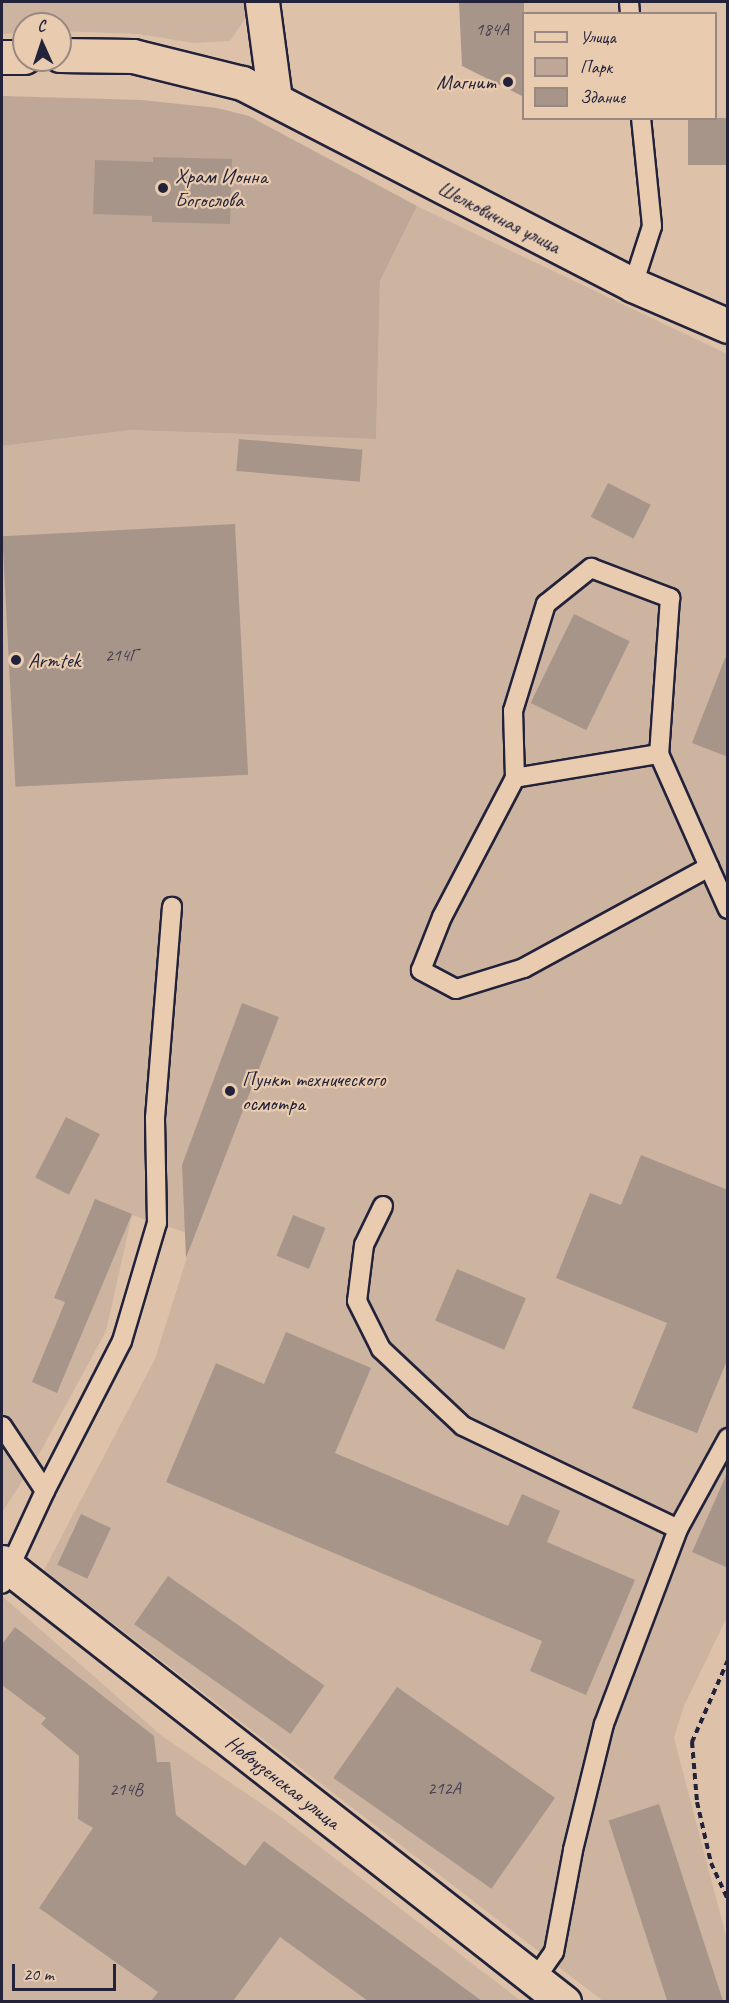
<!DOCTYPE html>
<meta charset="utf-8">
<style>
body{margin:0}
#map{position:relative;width:729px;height:2003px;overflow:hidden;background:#ddc2a9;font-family:Caveat,sans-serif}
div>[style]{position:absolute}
.built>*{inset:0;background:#cdb4a0}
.green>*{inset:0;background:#bea797}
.building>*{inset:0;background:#a8958a;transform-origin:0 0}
.path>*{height:4px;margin-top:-2px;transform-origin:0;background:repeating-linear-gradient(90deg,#22223b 0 6px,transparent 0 10.5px)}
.roads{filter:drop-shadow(2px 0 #22223b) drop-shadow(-2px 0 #22223b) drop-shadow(0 2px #22223b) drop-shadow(0 -2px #22223b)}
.lane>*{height:18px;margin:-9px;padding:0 9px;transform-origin:9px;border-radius:9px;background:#e9ccb0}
.street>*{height:33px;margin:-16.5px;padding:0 16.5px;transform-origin:16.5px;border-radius:16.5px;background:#e9ccb0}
.dots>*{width:16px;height:16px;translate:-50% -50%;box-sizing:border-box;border:3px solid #e9ccb0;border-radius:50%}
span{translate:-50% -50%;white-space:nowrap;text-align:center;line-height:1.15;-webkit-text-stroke:4.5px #e9ccb0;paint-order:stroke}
.number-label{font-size:18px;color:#443f4f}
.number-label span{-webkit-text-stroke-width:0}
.poi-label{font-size:21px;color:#22223b}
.right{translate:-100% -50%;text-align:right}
.left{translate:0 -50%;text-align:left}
.street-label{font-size:21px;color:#22223b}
.frame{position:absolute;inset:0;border:3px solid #22223b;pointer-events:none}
.legend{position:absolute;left:522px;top:12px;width:195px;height:108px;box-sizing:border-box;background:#e9ccb0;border:2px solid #998881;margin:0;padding:8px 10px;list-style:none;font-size:18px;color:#22223b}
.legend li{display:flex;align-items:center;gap:12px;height:30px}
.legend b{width:30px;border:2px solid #998881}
.north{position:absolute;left:12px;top:12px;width:60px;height:60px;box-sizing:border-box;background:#e9ccb0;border:2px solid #998881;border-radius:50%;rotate:357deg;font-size:16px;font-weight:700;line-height:24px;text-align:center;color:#22223b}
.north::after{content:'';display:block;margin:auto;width:21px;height:27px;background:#22223b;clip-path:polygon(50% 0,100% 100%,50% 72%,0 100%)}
.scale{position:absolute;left:12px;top:1964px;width:104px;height:27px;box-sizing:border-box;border:3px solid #22223b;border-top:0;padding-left:8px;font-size:18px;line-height:21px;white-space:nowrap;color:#22223b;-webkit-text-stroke:4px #e9ccb0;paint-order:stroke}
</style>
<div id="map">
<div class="built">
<i style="clip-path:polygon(2px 2px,244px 2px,245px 19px,230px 41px,193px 43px,139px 34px,60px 31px,60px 24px,24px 24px,24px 33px,2px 34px)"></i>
<i style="clip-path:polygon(417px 206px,727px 354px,728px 1615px,684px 1706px,674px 1738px,727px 1940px,727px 2001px,603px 2001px,44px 1570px,155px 1359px,194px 1235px,132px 1215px,106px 1331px,36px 1460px,2px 1512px,2px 446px,131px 430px,376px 439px,380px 281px)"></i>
<i style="clip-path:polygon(2px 1596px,162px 1736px,281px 1817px,521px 2001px,2px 2001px)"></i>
</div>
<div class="green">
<i style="clip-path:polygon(2px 96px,142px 100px,217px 108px,249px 116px,417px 206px,380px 281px,376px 439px,131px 430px,2px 446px)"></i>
</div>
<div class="building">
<i style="clip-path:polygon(459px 2px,524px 2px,524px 97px,462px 66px)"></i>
<i style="left:688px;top:118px;width:40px;height:47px"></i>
<i style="clip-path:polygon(153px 157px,232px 159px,230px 224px,152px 222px,152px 216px,93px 214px,95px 160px,153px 162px)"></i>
<i style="left:239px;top:439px;width:124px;height:32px;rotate:5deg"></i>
<i style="left:608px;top:483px;width:48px;height:38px;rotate:27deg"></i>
<i style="left:235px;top:524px;width:251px;height:233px;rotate:87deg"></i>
<i style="left:574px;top:614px;width:62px;height:99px;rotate:26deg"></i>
<i style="clip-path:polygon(725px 658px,728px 658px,728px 757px,692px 743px)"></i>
<i style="clip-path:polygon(242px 1003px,279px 1017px,186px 1258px,182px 1165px)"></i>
<i style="left:66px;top:1117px;width:38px;height:68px;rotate:27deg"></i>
<i style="clip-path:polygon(641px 1155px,728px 1190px,728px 1358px,697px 1433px,632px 1408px,667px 1323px,556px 1278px,590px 1193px,621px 1205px)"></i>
<i style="clip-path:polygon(95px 1199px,132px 1214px,57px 1393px,32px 1382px,65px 1302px,54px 1298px)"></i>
<i style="left:293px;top:1215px;width:35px;height:44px;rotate:22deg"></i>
<i style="left:457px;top:1269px;width:75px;height:56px;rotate:23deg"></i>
<i style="clip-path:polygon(286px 1332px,371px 1368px,335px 1453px,508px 1526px,522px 1494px,560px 1511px,547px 1542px,635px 1580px,586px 1695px,530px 1671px,542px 1641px,166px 1482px,216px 1363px,264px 1384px)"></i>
<i style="clip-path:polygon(728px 1471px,728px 1568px,692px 1552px)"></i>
<i style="left:81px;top:1514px;width:33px;height:56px;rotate:25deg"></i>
<i style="left:168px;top:1576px;width:191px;height:59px;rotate:35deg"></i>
<i style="clip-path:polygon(15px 1627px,154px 1736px,157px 1762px,170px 1762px,176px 1815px,245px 1866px,264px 1841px,482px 2001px,368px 2001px,280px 1937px,233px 2001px,151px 2001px,158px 1992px,39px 1908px,93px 1828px,78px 1819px,79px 1756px,41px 1724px,46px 1718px,2px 1685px,2px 1644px)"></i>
<i style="left:397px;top:1687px;width:193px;height:111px;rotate:35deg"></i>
<i style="left:659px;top:1804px;width:207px;height:53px;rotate:72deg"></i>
</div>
<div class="path">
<i style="left:728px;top:1660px;width:90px;rotate:113.7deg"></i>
<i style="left:692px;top:1742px;width:60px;rotate:85.2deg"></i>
<i style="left:697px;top:1802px;width:63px;rotate:77.1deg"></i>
<i style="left:711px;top:1863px;width:41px;rotate:65.3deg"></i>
</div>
<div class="roads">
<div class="lane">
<i style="left:629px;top:2px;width:12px;rotate:85deg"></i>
<i style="left:633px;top:285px;width:62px;rotate:-72.1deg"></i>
<i style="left:652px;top:226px;width:109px;rotate:-95.8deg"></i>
<i style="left:515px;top:778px;width:146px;rotate:-9.5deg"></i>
<i style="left:709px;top:867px;width:211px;rotate:151.4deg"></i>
<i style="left:524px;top:968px;width:71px;rotate:162.8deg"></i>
<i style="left:456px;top:989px;width:40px;rotate:-152deg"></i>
<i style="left:421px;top:970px;width:57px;rotate:-68.4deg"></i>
<i style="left:442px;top:917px;width:157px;rotate:-62.3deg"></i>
<i style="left:515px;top:778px;width:67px;rotate:-91.7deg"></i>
<i style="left:513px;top:711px;width:112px;rotate:-72.9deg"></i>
<i style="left:546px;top:604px;width:58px;rotate:-38.7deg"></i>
<i style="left:591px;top:568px;width:85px;rotate:20.8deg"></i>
<i style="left:670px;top:598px;width:156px;rotate:94deg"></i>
<i style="left:659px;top:754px;width:124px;rotate:66.1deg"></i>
<i style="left:709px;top:867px;width:46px;rotate:65.7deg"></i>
<i style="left:383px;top:1206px;width:43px;rotate:116deg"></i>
<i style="left:364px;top:1245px;width:56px;rotate:97.1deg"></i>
<i style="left:357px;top:1301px;width:54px;rotate:63.4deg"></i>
<i style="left:381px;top:1349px;width:112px;rotate:43.2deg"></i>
<i style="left:463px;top:1426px;width:238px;rotate:25.6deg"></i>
<i style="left:2px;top:1426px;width:78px;rotate:56.5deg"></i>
<i style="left:45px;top:1491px;width:102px;rotate:114.8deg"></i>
<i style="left:45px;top:1491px;width:169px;rotate:-62.8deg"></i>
<i style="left:122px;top:1341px;width:123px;rotate:-73.5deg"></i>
<i style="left:157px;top:1223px;width:105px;rotate:-91.1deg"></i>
<i style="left:155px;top:1118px;width:212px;rotate:-85.4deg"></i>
<i style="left:535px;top:1979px;width:33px;rotate:-55deg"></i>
<i style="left:554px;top:1952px;width:104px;rotate:-79.4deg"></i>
<i style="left:573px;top:1850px;width:130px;rotate:-76.2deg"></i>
<i style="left:604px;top:1724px;width:209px;rotate:-69.2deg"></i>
<i style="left:678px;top:1529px;width:104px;rotate:-61.2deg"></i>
</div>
<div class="street">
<i style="left:262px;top:2px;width:98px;rotate:82.4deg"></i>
<i style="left:60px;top:55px;width:73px;rotate:0.8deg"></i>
<i style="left:133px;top:56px;width:112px;rotate:13.9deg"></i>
<i style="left:242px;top:83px;width:440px;rotate:27.3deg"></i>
<i style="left:633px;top:285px;width:103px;rotate:23.3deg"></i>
<i style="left:2px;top:57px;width:22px"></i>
<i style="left:2px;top:1562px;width:714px;rotate:38.06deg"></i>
</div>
</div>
<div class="dots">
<i style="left:508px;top:82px;background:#22223b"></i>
<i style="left:163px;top:188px;background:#22223b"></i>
<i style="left:16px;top:660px;background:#22223b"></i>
<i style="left:230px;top:1091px;background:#22223b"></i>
</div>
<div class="number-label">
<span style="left:492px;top:29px">184А</span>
<span style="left:121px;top:655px">214Г</span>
<span style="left:444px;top:1788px">212А</span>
<span style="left:126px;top:1789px">214В</span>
</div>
<div class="poi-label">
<span class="right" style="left:496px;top:82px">Магнит</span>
<span class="left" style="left:175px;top:188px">Храм Ионна<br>Богослова</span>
<span class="left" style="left:28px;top:660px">Armtek</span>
<span class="left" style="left:242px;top:1091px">Пункт технического<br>осмотра</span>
</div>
<div class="street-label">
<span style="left:499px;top:217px;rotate:27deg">Шелковичная улица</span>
<span style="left:283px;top:1782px;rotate:38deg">Новоузенская улица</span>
</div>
<div class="frame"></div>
<ul class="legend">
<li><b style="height:8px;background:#e9ccb0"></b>Улица</li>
<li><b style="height:16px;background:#bea797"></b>Парк</li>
<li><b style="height:16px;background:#a8958a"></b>Здание</li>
</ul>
<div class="north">С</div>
<div class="scale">20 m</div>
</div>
